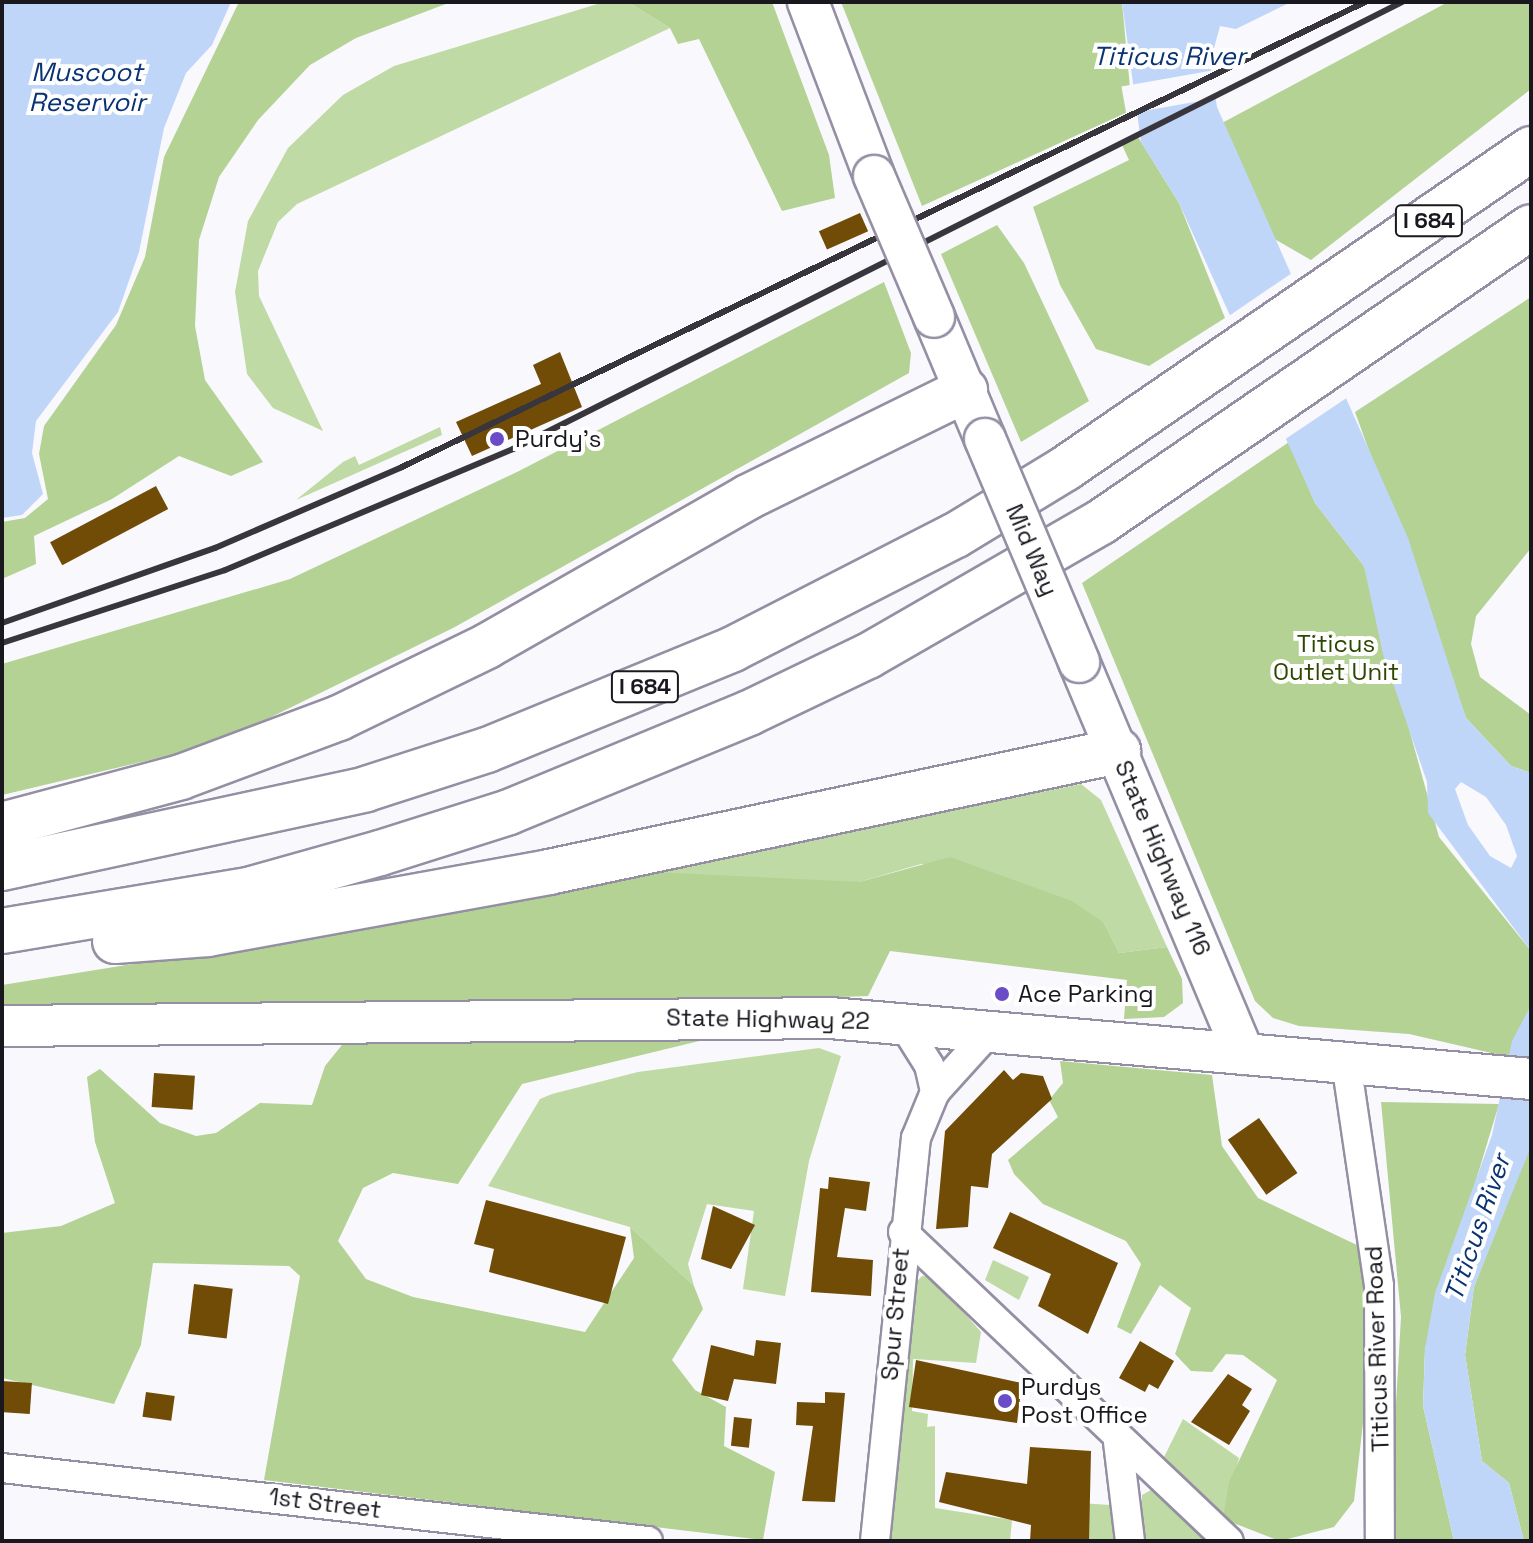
<!DOCTYPE html>
<style>
body{margin:0}
#map{position:relative;width:1533px;height:1543px;overflow:hidden;background:#f9f8fc;font-family:"Space Grotesk",sans-serif}
div>[style]{position:absolute}
.green>*{inset:0;background:#bfdaa4}
.forest>*{inset:0;background:#b3d294}
.water>*{inset:0;background:#c0d6f9}
.pier>*{inset:0;background:#f9f8fc;transform-origin:0 0}
.building>*{inset:0;background:#704c07;transform-origin:0 0}
.roads{filter:drop-shadow(2px 0 #948fa3) drop-shadow(-2px 0 #948fa3) drop-shadow(0 2px #948fa3) drop-shadow(0 -2px #948fa3)}
.street>*{height:28px;margin:-14px;padding:0 14px;transform-origin:14px;border-radius:14px;background:#fff}
.secondary>*{height:40px;margin:-20px;padding:0 20px;transform-origin:20px;border-radius:20px;background:#fff}
.highway>*{height:44px;margin:-22px;padding:0 22px;transform-origin:22px;border-radius:22px;background:#fff}
.rail>*{height:6px;margin:-3px;padding:0 3px;transform-origin:3px;border-radius:3px;background:#38363c}
.bridges{filter:drop-shadow(2px 0 #948fa3) drop-shadow(-2px 0 #948fa3) drop-shadow(0 2px #948fa3) drop-shadow(0 -2px #948fa3)}
.secondary-bridge>*{height:40px;margin:-20px;padding:0 20px;transform-origin:20px;border-radius:20px;background:#fff}
.dots>*{width:22px;height:22px;translate:-50% -50%;box-sizing:border-box;border:4px solid #fff;border-radius:50%}
span{translate:-50% -50%;white-space:nowrap;text-align:center;line-height:1.15;-webkit-text-stroke:8px #fff;paint-order:stroke}
.shield-label span{padding:2px 6px;background:#fff;border:2px solid;border-radius:6px;-webkit-text-stroke-width:0}
.shield-label{font-size:22px;color:#1a181f;font-weight:700}
.poi-label{font-size:24px;color:#1a181f}
.left{translate:0 -50%;text-align:left}
.street-label{font-size:24px;color:#1a181f}
.park-label{font-size:24px;color:#2d4701}
.water-label{font-size:26px;color:#0a3374;font-style:italic}
.frame{position:absolute;inset:0;border:4px solid #1a181f;pointer-events:none}
</style>
<div id="map">
<div class="green">
<i style="clip-path:polygon(604px 2px,628px 2px,670px 28px,297px 204px,278px 222px,258px 271px,259px 296px,323px 431px,273px 408px,247px 374px,235px 292px,248px 221px,288px 148px,343px 95px,394px 66px)"></i>
<i style="clip-path:polygon(440px 427px,442px 435px,296px 500px,343px 462px,355px 456px,359px 465px)"></i>
<i style="clip-path:polygon(1081px 784px,1101px 800px,1167px 947px,1119px 953px,1104px 923px,991px 873px,921px 864px,859px 882px,758px 882px,653px 872px)"></i>
<i style="clip-path:polygon(819px 1048px,841px 1056px,809px 1161px,785px 1296px,743px 1289px,754px 1211px,707px 1204px,688px 1264px,694px 1286px,630px 1227px,488px 1186px,540px 1099px,552px 1094px,638px 1072px)"></i>
<i style="clip-path:polygon(993px 1260px,1029px 1277px,1019px 1300px,985px 1280px)"></i>
<i style="clip-path:polygon(922px 1276px,933px 1277px,981px 1332px,976px 1363px,913px 1359px,912px 1411px,928px 1414px,927px 1427px,935px 1426px,935px 1508px,1012px 1520px,1010px 1541px,890px 1541px,912px 1287px)"></i>
<i style="clip-path:polygon(1183px 1419px,1239px 1458px,1223px 1519px,1164px 1457px)"></i>
<i style="clip-path:polygon(1151px 1490px,1168px 1501px,1213px 1541px,1141px 1541px,1142px 1495px)"></i>
<i style="clip-path:polygon(1048px 1501px,1110px 1505px,1115px 1541px,1083px 1541px)"></i>
</div>
<div class="forest">
<i style="clip-path:polygon(239px 2px,451px 2px,356px 38px,310px 65px,258px 120px,219px 177px,199px 240px,195px 326px,205px 380px,263px 462px,231px 476px,179px 456px,112px 499px,34px 536px,36px 564px,2px 579px,2px 522px,25px 518px,48px 499px,39px 454px,44px 426px,116px 325px,145px 257px,164px 157px)"></i>
<i style="clip-path:polygon(628px 2px,772px 2px,829px 155px,835px 198px,782px 211px,699px 39px,678px 44px,670px 28px)"></i>
<i style="clip-path:polygon(841px 2px,1122px 2px,1132px 110px,922px 206px)"></i>
<i style="clip-path:polygon(1448px 2px,1531px 2px,1531px 89px,1311px 260px,1271px 237px,1222px 123px)"></i>
<i style="clip-path:polygon(1138px 137px,1179px 203px,1225px 318px,1149px 366px,1096px 349px,1060px 285px,1033px 207px,1129px 160px,1122px 145px)"></i>
<i style="clip-path:polygon(997px 225px,1024px 263px,1089px 401px,1021px 442px,941px 254px)"></i>
<i style="clip-path:polygon(884px 282px,911px 353px,909px 373px,453px 628px,261px 722px,171px 755px,2px 795px,2px 664px,290px 579px,519px 471px)"></i>
<i style="clip-path:polygon(1531px 297px,1531px 548px,1476px 616px,1471px 644px,1480px 677px,1531px 715px,1531px 773px,1511px 766px,1466px 718px,1355px 412px)"></i>
<i style="clip-path:polygon(1289px 442px,1315px 503px,1364px 566px,1439px 837px,1531px 951px,1531px 1005px,1509px 1057px,1409px 1034px,1299px 1026px,1273px 1018px,1255px 1001px,1082px 583px)"></i>
<i style="clip-path:polygon(950px 857px,1072px 901px,1104px 923px,1119px 953px,1167px 947px,1182px 979px,1183px 1003px,1164px 1017px,1124px 1019px,1127px 980px,890px 951px,868px 996px,619px 1005px,2px 1005px,2px 985px,402px 921px,653px 872px,859px 882px)"></i>
<i style="clip-path:polygon(757px 1027px,522px 1084px,458px 1184px,393px 1173px,363px 1188px,338px 1241px,366px 1279px,413px 1297px,585px 1332px,634px 1258px,630px 1227px,694px 1286px,703px 1309px,672px 1360px,695px 1390px,726px 1407px,724px 1446px,775px 1472px,763px 1540px,264px 1480px,300px 1276px,289px 1266px,153px 1263px,141px 1345px,114px 1404px,2px 1378px,2px 1233px,61px 1226px,115px 1203px,95px 1142px,87px 1077px,100px 1069px,160px 1123px,196px 1136px,216px 1133px,260px 1103px,312px 1105px,325px 1066px,346px 1040px)"></i>
<i style="clip-path:polygon(1060px 1061px,1212px 1075px,1222px 1146px,1258px 1198px,1359px 1246px,1368px 1300px,1365px 1406px,1354px 1501px,1334px 1527px,1280px 1541px,1223px 1519px,1229px 1482px,1277px 1380px,1243px 1355px,1226px 1354px,1212px 1372px,1191px 1371px,1175px 1354px,1191px 1308px,1160px 1285px,1131px 1334px,1117px 1327px,1141px 1264px,1126px 1241px,1043px 1204px,1014px 1174px,1008px 1160px,1058px 1117px,1049px 1100px,1063px 1083px)"></i>
<i style="clip-path:polygon(1381px 1102px,1499px 1104px,1425px 1349px,1423px 1406px,1454px 1541px,1388px 1541px,1401px 1317px)"></i>
<i style="clip-path:polygon(1531px 1141px,1531px 1541px,1524px 1541px,1509px 1483px,1482px 1461px,1465px 1355px,1474px 1287px)"></i>
</div>
<div class="water">
<i style="clip-path:polygon(2px 2px,231px 2px,212px 45px,186px 73px,164px 128px,139px 252px,118px 312px,36px 421px,32px 453px,43px 494px,22px 515px,2px 518px)"></i>
<i style="clip-path:polygon(evenodd,1122px 2px,1291px 2px,1236px 29px,1220px 26px,1210px 63px,1217px 107px,1408px 538px,1466px 718px,1511px 766px,1531px 773px,1531px 951px,1428px 813px,1427px 782px,1383px 654px,1364px 566px,1315px 503px,1179px 203px,1141px 142px,1122px 2px,1461px 782px,1486px 797px,1506px 825px,1517px 856px,1511px 868px,1490px 856px,1468px 825px,1455px 789px,1461px 782px)"></i>
<i style="clip-path:polygon(1531px 1005px,1530px 1149px,1474px 1287px,1465px 1355px,1482px 1461px,1509px 1483px,1524px 1541px,1454px 1541px,1423px 1406px,1425px 1349px,1435px 1293px,1492px 1135px,1512px 1041px)"></i>
</div>
<div class="pier">
<i style="left:1215px;top:70px;width:28px;height:95px;rotate:80deg"></i>
<i style="clip-path:polygon(1292px 273px,1351px 395px,1284px 440px,1223px 320px)"></i>
</div>
<div class="building">
<i style="left:860px;top:213px;width:20px;height:45px;rotate:66deg"></i>
<i style="clip-path:polygon(560px 352px,582px 407px,472px 456px,456px 422px,541px 384px,533px 365px)"></i>
<i style="left:156px;top:486px;width:26px;height:120px;rotate:62deg"></i>
<i style="clip-path:polygon(1004px 1070px,1013px 1080px,1021px 1073px,1043px 1076px,1052px 1099px,992px 1154px,988px 1188px,971px 1186px,968px 1227px,936px 1229px,945px 1131px)"></i>
<i style="left:154px;top:1073px;width:41px;height:34px;rotate:4deg"></i>
<i style="left:1259px;top:1118px;width:67px;height:38px;rotate:55deg"></i>
<i style="clip-path:polygon(829px 1177px,870px 1182px,866px 1211px,845px 1208px,837px 1257px,873px 1260px,871px 1296px,811px 1292px,820px 1188px,828px 1189px)"></i>
<i style="clip-path:polygon(486px 1200px,626px 1237px,608px 1304px,489px 1272px,494px 1249px,474px 1244px)"></i>
<i style="clip-path:polygon(713px 1206px,755px 1225px,731px 1269px,701px 1259px)"></i>
<i style="clip-path:polygon(1010px 1212px,1118px 1263px,1088px 1334px,1038px 1306px,1051px 1274px,993px 1248px)"></i>
<i style="left:194px;top:1284px;width:39px;height:50px;rotate:7deg"></i>
<i style="clip-path:polygon(756px 1340px,781px 1343px,776px 1384px,734px 1379px,728px 1401px,701px 1395px,711px 1345px,754px 1356px)"></i>
<i style="clip-path:polygon(1140px 1341px,1174px 1361px,1158px 1389px,1149px 1384px,1145px 1392px,1119px 1378px)"></i>
<i style="clip-path:polygon(916px 1360px,1022px 1383px,1017px 1423px,909px 1407px)"></i>
<i style="clip-path:polygon(1228px 1374px,1252px 1389px,1242px 1405px,1250px 1411px,1229px 1445px,1191px 1422px)"></i>
<i style="left:2px;top:1381px;width:30px;height:31px;rotate:4deg"></i>
<i style="left:146px;top:1392px;width:29px;height:25px;rotate:8deg"></i>
<i style="clip-path:polygon(825px 1392px,845px 1393px,835px 1502px,802px 1501px,813px 1426px,796px 1425px,797px 1402px,825px 1403px)"></i>
<i style="left:734px;top:1417px;width:18px;height:29px;rotate:6deg"></i>
<i style="clip-path:polygon(1030px 1447px,1091px 1451px,1089px 1541px,1030px 1541px,1031px 1525px,939px 1502px,946px 1472px,1027px 1484px)"></i>
</div>
<div class="roads">
<div class="street">
<i style="left:902px;top:1022px;width:51px;rotate:57.9deg"></i>
<i style="left:929px;top:1065px;width:28px;rotate:77deg"></i>
<i style="left:1346px;top:1062px;width:226px;rotate:81.6deg"></i>
<i style="left:1379px;top:1286px;width:255px;rotate:89.8deg"></i>
<i style="left:903px;top:1232px;width:449px;rotate:43.5deg"></i>
<i style="left:1118px;top:1442px;width:100px;rotate:83.1deg"></i>
<i style="left:2px;top:1468px;width:650px;rotate:6.45deg"></i>
<i style="left:875px;top:1541px;width:405px;rotate:-84.2deg"></i>
<i style="left:916px;top:1138px;width:50px;rotate:-67.6deg"></i>
<i style="left:935px;top:1092px;width:84px;rotate:-47.9deg"></i>
</div>
<div class="secondary">
<i style="left:808px;top:2px;width:186px;rotate:69.2deg"></i>
<i style="left:934px;top:317px;width:132px;rotate:67.3deg"></i>
<i style="left:1079px;top:662px;width:425px;rotate:67.2deg"></i>
<i style="left:2px;top:1026px;width:828px;rotate:-0.55deg"></i>
<i style="left:830px;top:1018px;width:704px;rotate:4.97deg"></i>
</div>
<div class="highway">
<i style="left:2px;top:825px;width:185px;rotate:-15deg"></i>
<i style="left:181px;top:777px;width:169px;rotate:-20.5deg"></i>
<i style="left:339px;top:718px;width:165px;rotate:-25.9deg"></i>
<i style="left:487px;top:646px;width:301px;rotate:-29.7deg"></i>
<i style="left:748px;top:497px;width:242px;rotate:-26.2deg"></i>
<i style="left:2px;top:868px;width:372px;rotate:-12.2deg"></i>
<i style="left:366px;top:789px;width:127px;rotate:-17.9deg"></i>
<i style="left:487px;top:750px;width:266px;rotate:-22.3deg"></i>
<i style="left:733px;top:649px;width:250px;rotate:-27.1deg"></i>
<i style="left:956px;top:535px;width:129px;rotate:-31.3deg"></i>
<i style="left:1066px;top:468px;width:564px;rotate:-34.45deg"></i>
<i style="left:2px;top:931px;width:254px;rotate:-9.5deg"></i>
<i style="left:252px;top:889px;width:133px;rotate:-15.7deg"></i>
<i style="left:380px;top:853px;width:135px;rotate:-17.6deg"></i>
<i style="left:509px;top:812px;width:260px;rotate:-22.4deg"></i>
<i style="left:749px;top:713px;width:132px;rotate:-25.6deg"></i>
<i style="left:868px;top:656px;width:269px;rotate:-29.9deg"></i>
<i style="left:1101px;top:522px;width:521px;rotate:-34.45deg"></i>
<i style="left:115px;top:941px;width:93px;rotate:-4.3deg"></i>
<i style="left:208px;top:934px;width:347px;rotate:-10.3deg"></i>
<i style="left:549px;top:872px;width:582px;rotate:-12.01deg"></i>
</div>
</div>
<div class="rail">
<i style="left:2px;top:623px;width:226px;rotate:-19.4deg"></i>
<i style="left:215px;top:548px;width:204px;rotate:-23.4deg"></i>
<i style="left:402px;top:467px;width:1069px;rotate:-25.77deg"></i>
<i style="left:2px;top:643px;width:235px;rotate:-18.1deg"></i>
<i style="left:225px;top:570px;width:312px;rotate:-22.8deg"></i>
<i style="left:513px;top:449px;width:995px;rotate:-26.69deg"></i>
</div>
<div class="bridges">
<div class="secondary-bridge">
<i style="left:874px;top:176px;width:153px;rotate:66.9deg"></i>
<i style="left:985px;top:439px;width:242px;rotate:67.1deg"></i>
</div>
</div>
<div class="dots">
<i style="left:497px;top:439px;background:#6a4cc6"></i>
<i style="left:1002px;top:994px;background:#6a4cc6"></i>
<i style="left:1005px;top:1401px;background:#6a4cc6"></i>
</div>
<div class="shield-label">
<span style="left:1429px;top:221px">I 684</span>
<span style="left:645px;top:687px">I 684</span>
</div>
<div class="poi-label">
<span class="left" style="left:515px;top:439px">Purdy's</span>
<span class="left" style="left:1018px;top:994px">Ace Parking</span>
<span class="left" style="left:1021px;top:1401px">Purdys<br>Post Office</span>
</div>
<div class="street-label">
<span style="left:1032px;top:550px;rotate:67deg">Mid Way</span>
<span style="left:1163px;top:858px;rotate:67deg">State Highway 116</span>
<span style="left:768px;top:1019px;rotate:1deg">State Highway 22</span>
<span style="left:895px;top:1314px;rotate:-85deg">Spur Street</span>
<span style="left:1377px;top:1349px;rotate:-92deg">Titicus River Road</span>
<span style="left:325px;top:1503px;rotate:7deg">1st Street</span>
</div>
<div class="park-label">
<span style="left:1336px;top:658px">Titicus<br>Outlet Unit</span>
</div>
<div class="water-label">
<span style="left:1169px;top:57px">Titicus River</span>
<span style="left:87px;top:88px">Muscoot<br>Reservoir</span>
<span style="left:1478px;top:1228px;rotate:-71deg">Titicus River</span>
</div>
<div class="frame"></div>
</div>
